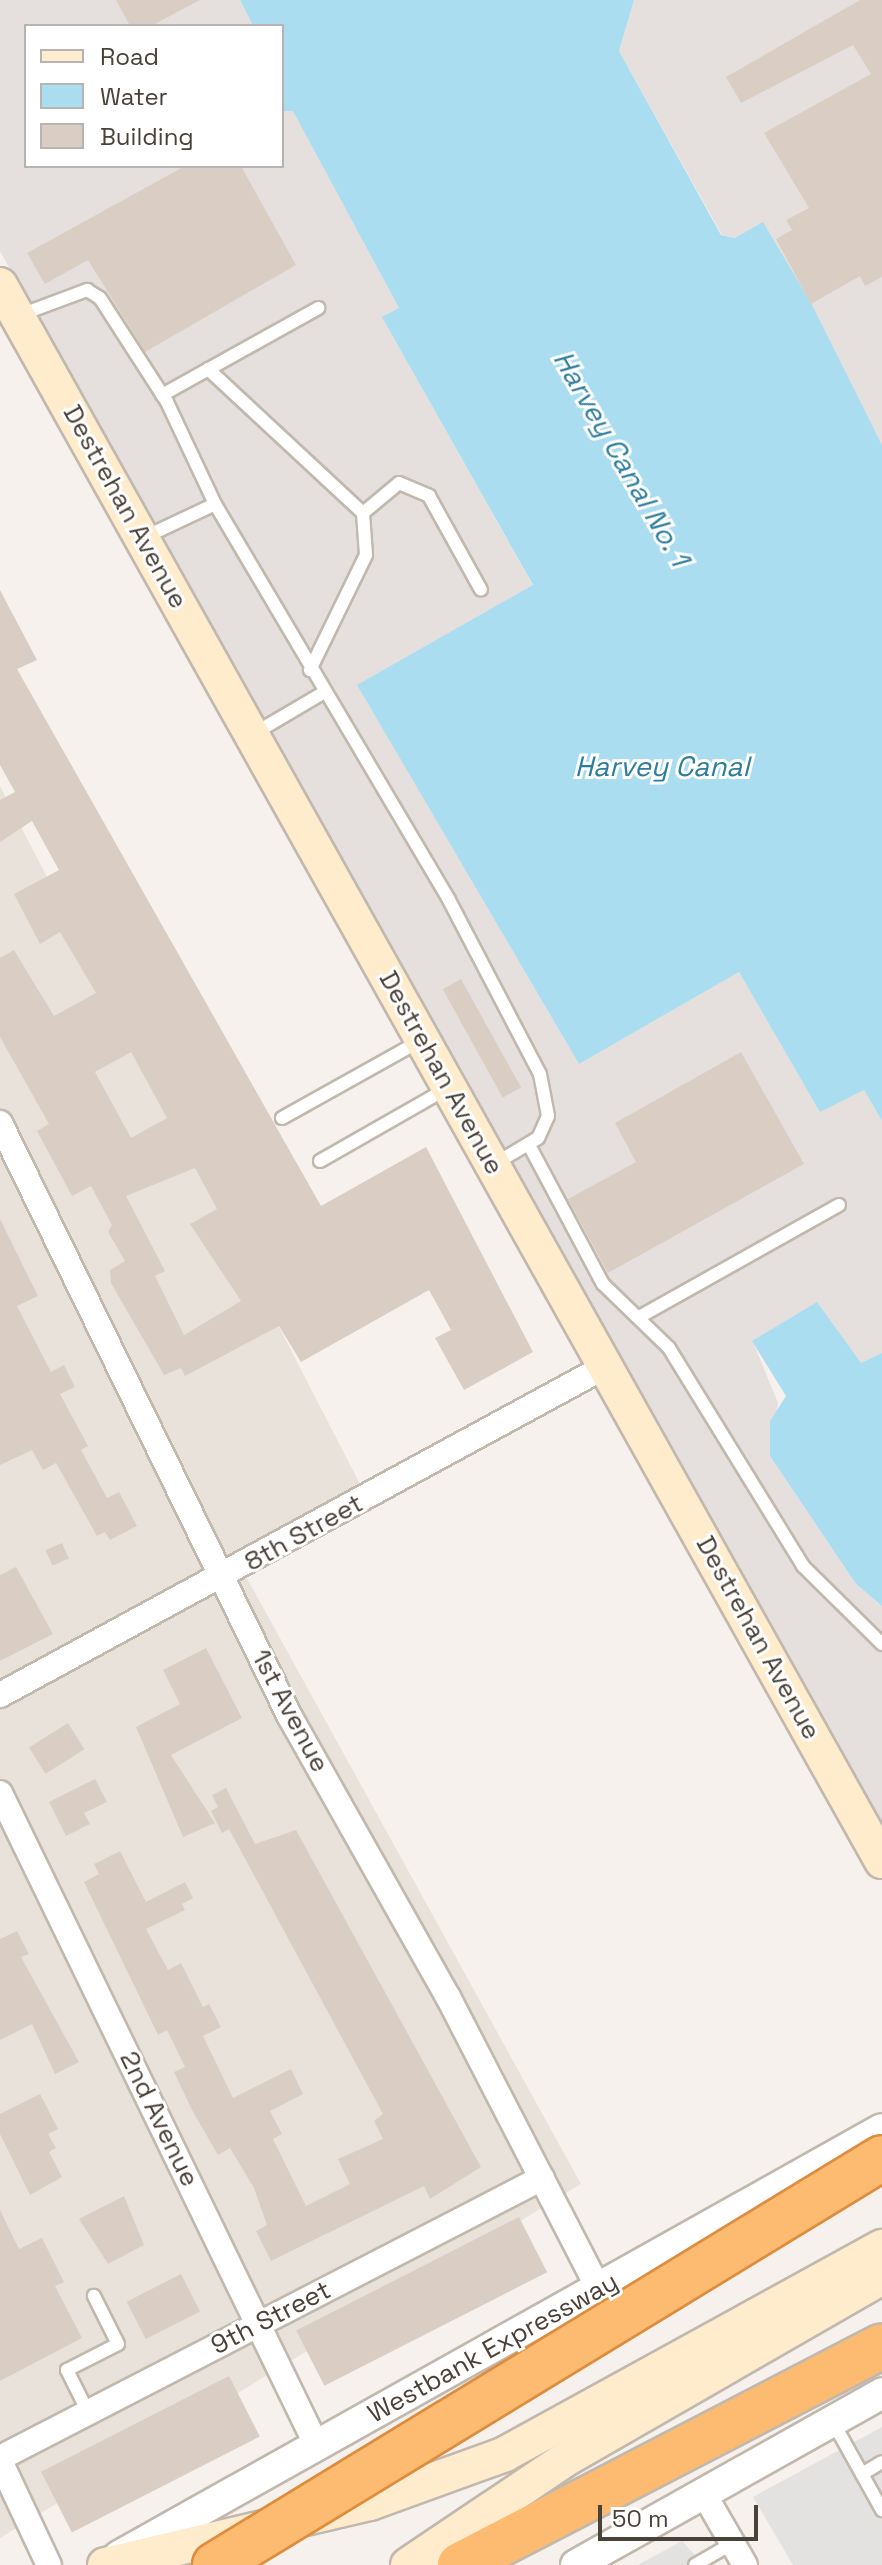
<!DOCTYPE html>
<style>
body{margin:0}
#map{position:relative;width:882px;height:2565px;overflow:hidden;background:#f6f1ec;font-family:"Space Grotesk",sans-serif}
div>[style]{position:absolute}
.residential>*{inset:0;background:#e9e2da}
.industrial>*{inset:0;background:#e5e0dd}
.parking>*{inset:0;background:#e4e2e0}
.water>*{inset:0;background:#aaddf0}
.building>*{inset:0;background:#dacec4;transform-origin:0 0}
.roads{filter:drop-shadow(2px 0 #c1b8ae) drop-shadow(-2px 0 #c1b8ae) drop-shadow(0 2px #c1b8ae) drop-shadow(0 -2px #c1b8ae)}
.service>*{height:12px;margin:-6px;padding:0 6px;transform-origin:6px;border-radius:6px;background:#fff}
.minor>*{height:24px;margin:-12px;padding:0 12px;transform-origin:12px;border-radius:12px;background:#fff}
.tertiary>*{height:30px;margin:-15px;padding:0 15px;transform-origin:15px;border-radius:15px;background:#fff}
.secondary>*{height:34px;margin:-17px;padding:0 17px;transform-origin:17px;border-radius:17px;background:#feeccd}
.motorway>*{height:44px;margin:-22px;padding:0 22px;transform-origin:22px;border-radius:22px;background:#fcbb70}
.bridges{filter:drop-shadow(2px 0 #dd8d3e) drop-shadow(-2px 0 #dd8d3e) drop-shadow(0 2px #dd8d3e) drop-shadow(0 -2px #dd8d3e)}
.motorway-bridge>*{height:44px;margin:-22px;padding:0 22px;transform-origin:22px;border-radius:22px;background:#fcbb70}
span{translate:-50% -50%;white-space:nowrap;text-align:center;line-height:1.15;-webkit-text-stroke:6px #fff;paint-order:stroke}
.street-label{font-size:26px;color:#4a4139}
.water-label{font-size:28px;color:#2d7d9e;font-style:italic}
.legend{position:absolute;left:24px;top:24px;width:260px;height:144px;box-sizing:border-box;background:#fff;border:2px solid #b7b3b0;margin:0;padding:10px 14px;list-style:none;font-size:24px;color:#4a4139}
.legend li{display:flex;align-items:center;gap:16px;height:40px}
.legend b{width:40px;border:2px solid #b7b3b0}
.scale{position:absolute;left:598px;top:2505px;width:160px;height:36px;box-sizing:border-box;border:4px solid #4a4139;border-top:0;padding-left:10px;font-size:24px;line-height:28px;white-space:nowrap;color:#4a4139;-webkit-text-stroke:6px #fff;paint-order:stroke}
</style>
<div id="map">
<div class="residential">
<i style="clip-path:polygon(0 786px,361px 1486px,233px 1553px,581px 2184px,0 2538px)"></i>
</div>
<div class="industrial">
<i style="clip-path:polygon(0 0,240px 0,253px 26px,26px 26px,26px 166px,282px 166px,282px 111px,293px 110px,399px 308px,383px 318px,533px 586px,358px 686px,579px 1064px,739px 972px,820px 1111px,864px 1090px,882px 1121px,882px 1353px,861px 1363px,753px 1342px,778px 1403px,770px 1456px,856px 1584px,882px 1606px,882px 1833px,0 251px)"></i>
<i style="clip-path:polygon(634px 0,882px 0,882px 445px,763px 223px,735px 238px,722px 235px,619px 51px)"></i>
</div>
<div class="parking">
<i style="clip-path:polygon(882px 2427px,882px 2565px,793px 2565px,753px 2497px)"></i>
<i style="clip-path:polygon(682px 2541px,704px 2565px,638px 2565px)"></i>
</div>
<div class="water">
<i style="clip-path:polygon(240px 0,634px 0,619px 51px,721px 235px,735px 238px,763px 222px,811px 303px,882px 445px,882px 1121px,864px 1090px,820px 1112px,739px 972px,579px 1064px,357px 685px,533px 585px,382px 317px,399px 308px,293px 111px,282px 111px,282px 26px,253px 26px)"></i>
<i style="clip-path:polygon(817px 1302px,861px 1363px,882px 1353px,882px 1606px,856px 1584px,770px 1456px,770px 1421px,786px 1396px,752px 1341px)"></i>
</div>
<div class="building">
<i style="clip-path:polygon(116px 0,200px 0,151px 26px,130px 26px)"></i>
<i style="clip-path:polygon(860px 0,882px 0,882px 277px,865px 286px,860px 276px,811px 304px,776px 239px,792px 230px,786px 220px,809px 208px,764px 133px,871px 74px,853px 45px,741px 103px,726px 77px)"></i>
<i style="clip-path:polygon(185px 166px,241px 166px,296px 265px,145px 352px,88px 260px,45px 284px,27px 253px)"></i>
<i style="clip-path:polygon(evenodd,0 590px,37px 660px,17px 669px,321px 1206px,426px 1147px,533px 1352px,464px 1390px,435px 1338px,451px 1330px,429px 1290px,301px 1362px,279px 1326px,185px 1376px,181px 1368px,164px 1375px,111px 1283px,110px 1270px,125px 1261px,108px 1232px,112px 1225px,91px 1186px,72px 1196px,37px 1131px,49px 1124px,0 1037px,0 958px,14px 950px,54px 1016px,96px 993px,60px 932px,40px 944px,14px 894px,59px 870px,32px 821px,0 842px,0 800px,15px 792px,0 765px,0 590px,131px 1052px,167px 1118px,131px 1138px,95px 1072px,131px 1052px,0 590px,195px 1168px,217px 1209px,190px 1224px,241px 1301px,184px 1335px,155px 1276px,165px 1271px,126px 1196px,195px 1168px)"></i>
<i style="left:461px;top:979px;width:124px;height:21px;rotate:61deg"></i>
<i style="clip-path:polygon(741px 1052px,804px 1164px,608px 1273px,568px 1199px,636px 1162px,615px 1123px)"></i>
<i style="clip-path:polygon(0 1219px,38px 1296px,17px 1306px,51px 1372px,64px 1365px,75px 1387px,60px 1394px,88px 1446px,81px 1450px,107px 1498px,119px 1492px,137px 1526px,110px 1540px,105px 1532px,97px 1536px,56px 1463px,43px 1470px,32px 1450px,0 1465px)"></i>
<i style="left:62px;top:1543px;width:17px;height:18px;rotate:66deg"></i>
<i style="clip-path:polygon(16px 1567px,53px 1634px,0 1661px,0 1575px)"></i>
<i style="clip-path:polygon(206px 1648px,242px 1718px,171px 1755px,215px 1823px,183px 1837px,136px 1727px,180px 1704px,163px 1670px)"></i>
<i style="left:68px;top:1723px;width:31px;height:46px;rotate:58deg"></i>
<i style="clip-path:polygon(95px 1779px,107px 1802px,84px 1813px,90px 1824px,66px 1836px,49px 1802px)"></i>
<i style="clip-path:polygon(226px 1788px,255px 1844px,296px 1830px,481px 2167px,430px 2199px,424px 2186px,271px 2261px,256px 2231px,267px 2225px,254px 2188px,230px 2148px,218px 2155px,192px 2110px,174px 2072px,185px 2067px,167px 2030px,158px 2035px,84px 1882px,99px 1874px,94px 1864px,120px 1851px,146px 1902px,185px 1882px,193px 1898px,182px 1904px,185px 1910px,146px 1929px,168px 1970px,181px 1963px,203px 2007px,209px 2004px,221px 2027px,203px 2036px,233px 2098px,291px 2069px,303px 2094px,270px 2111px,282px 2134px,273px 2139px,306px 2206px,350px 2184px,338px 2159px,383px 2139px,374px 2121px,383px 2114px,229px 1829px,222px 1833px,211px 1811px,218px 1807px,212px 1795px)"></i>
<i style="clip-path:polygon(17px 1931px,29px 1954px,21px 1957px,79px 2062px,55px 2074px,32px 2024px,0 2040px,0 1939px)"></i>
<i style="clip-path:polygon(40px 2094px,58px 2129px,48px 2134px,56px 2148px,49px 2152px,62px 2177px,30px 2195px,0 2134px,0 2114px)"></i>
<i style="clip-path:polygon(124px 2196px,144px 2245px,108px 2264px,79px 2219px)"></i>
<i style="clip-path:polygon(0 2210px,19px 2249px,42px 2238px,64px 2282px,55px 2286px,82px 2338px,0 2381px)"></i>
<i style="left:519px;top:2217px;width:62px;height:250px;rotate:63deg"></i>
<i style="left:181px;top:2274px;width:42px;height:61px;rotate:63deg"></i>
<i style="left:229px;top:2376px;width:68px;height:211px;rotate:63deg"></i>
</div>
<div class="roads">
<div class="service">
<i style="left:20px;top:315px;width:72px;rotate:-20.5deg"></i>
<i style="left:87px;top:290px;width:15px;rotate:32deg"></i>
<i style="left:100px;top:298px;width:124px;rotate:57.2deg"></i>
<i style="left:167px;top:402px;width:113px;rotate:64.8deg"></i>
<i style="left:208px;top:369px;width:212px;rotate:42.9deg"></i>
<i style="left:363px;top:513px;width:42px;rotate:85.9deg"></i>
<i style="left:366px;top:555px;width:128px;rotate:116deg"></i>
<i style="left:162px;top:395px;width:179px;rotate:-29.1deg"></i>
<i style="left:363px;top:513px;width:47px;rotate:-39.8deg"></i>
<i style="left:399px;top:483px;width:33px;rotate:23deg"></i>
<i style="left:429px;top:496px;width:107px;rotate:61deg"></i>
<i style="left:145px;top:537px;width:77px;rotate:-25.2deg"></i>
<i style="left:215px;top:504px;width:460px;rotate:59.4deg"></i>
<i style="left:449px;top:900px;width:196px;rotate:62.4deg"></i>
<i style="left:540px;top:1074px;width:43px;rotate:79.2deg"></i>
<i style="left:548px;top:1116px;width:24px;rotate:114deg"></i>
<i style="left:538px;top:1138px;width:49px;rotate:149.2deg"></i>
<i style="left:255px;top:733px;width:79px;rotate:-30.5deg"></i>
<i style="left:282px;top:1118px;width:158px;rotate:-29.2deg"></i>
<i style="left:529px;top:1145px;width:157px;rotate:62deg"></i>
<i style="left:603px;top:1284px;width:92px;rotate:44.1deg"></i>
<i style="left:669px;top:1348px;width:256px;rotate:58.4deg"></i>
<i style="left:803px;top:1566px;width:111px;rotate:44.6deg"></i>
<i style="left:320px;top:1161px;width:145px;rotate:-29.7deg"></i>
<i style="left:641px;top:1316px;width:227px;rotate:-29.3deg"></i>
<i style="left:88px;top:2412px;width:47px;rotate:-116.6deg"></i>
<i style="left:67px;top:2370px;width:57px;rotate:-27deg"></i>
<i style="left:118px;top:2344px;width:54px;rotate:-116.6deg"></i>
<i style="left:833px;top:2422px;width:101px;rotate:60.9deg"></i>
<i style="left:862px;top:2474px;width:23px;rotate:-31deg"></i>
<i style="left:695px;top:2565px;width:44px;rotate:-30.1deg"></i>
</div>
<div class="minor">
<i style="left:0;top:1123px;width:659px;rotate:63.98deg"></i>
<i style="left:289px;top:1715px;width:324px;rotate:60.6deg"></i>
<i style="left:448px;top:1997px;width:329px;rotate:62.7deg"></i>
<i style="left:0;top:1695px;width:690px;rotate:-28.5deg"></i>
<i style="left:0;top:1793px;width:726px;rotate:64.11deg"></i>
<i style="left:0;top:2458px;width:610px;rotate:-27.32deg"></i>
<i style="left:0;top:2461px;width:115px;rotate:64.8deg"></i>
<i style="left:704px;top:2494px;width:82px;rotate:60deg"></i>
</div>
<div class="tertiary">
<i style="left:119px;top:2556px;width:874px;rotate:-29.23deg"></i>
<i style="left:576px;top:2565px;width:351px;rotate:-29.3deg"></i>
</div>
<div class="secondary">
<i style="left:0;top:285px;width:1806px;rotate:60.77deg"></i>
<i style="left:105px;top:2565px;width:272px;rotate:-13.2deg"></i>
<i style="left:370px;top:2503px;width:144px;rotate:-19.9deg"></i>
<i style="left:505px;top:2454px;width:430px;rotate:-28.8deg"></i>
<i style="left:408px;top:2565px;width:188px;rotate:-33.9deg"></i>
<i style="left:564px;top:2460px;width:367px;rotate:-29.9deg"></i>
</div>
<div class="motorway">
<i style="left:460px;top:2565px;width:475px;rotate:-27.4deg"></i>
</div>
</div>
<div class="bridges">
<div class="motorway-bridge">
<i style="left:215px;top:2565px;width:781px;rotate:-31.39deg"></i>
</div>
</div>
<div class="street-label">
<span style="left:125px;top:507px;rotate:61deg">Destrehan Avenue</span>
<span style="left:441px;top:1073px;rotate:61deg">Destrehan Avenue</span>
<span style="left:304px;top:1533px;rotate:-29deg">8th Street</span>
<span style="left:758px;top:1638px;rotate:61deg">Destrehan Avenue</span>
<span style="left:290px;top:1711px;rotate:62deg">1st Avenue</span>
<span style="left:159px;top:2119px;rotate:64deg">2nd Avenue</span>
<span style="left:271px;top:2318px;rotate:-27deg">9th Street</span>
<span style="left:493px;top:2348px;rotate:-29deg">Westbank Expressway</span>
</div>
<div class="water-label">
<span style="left:622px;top:458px;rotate:60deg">Harvey Canal No. 1</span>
<span style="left:662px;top:766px">Harvey Canal</span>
</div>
<ul class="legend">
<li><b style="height:10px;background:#feeccd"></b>Road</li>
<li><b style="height:22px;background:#aaddf0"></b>Water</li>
<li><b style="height:22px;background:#dacec4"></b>Building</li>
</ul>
<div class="scale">50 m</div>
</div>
